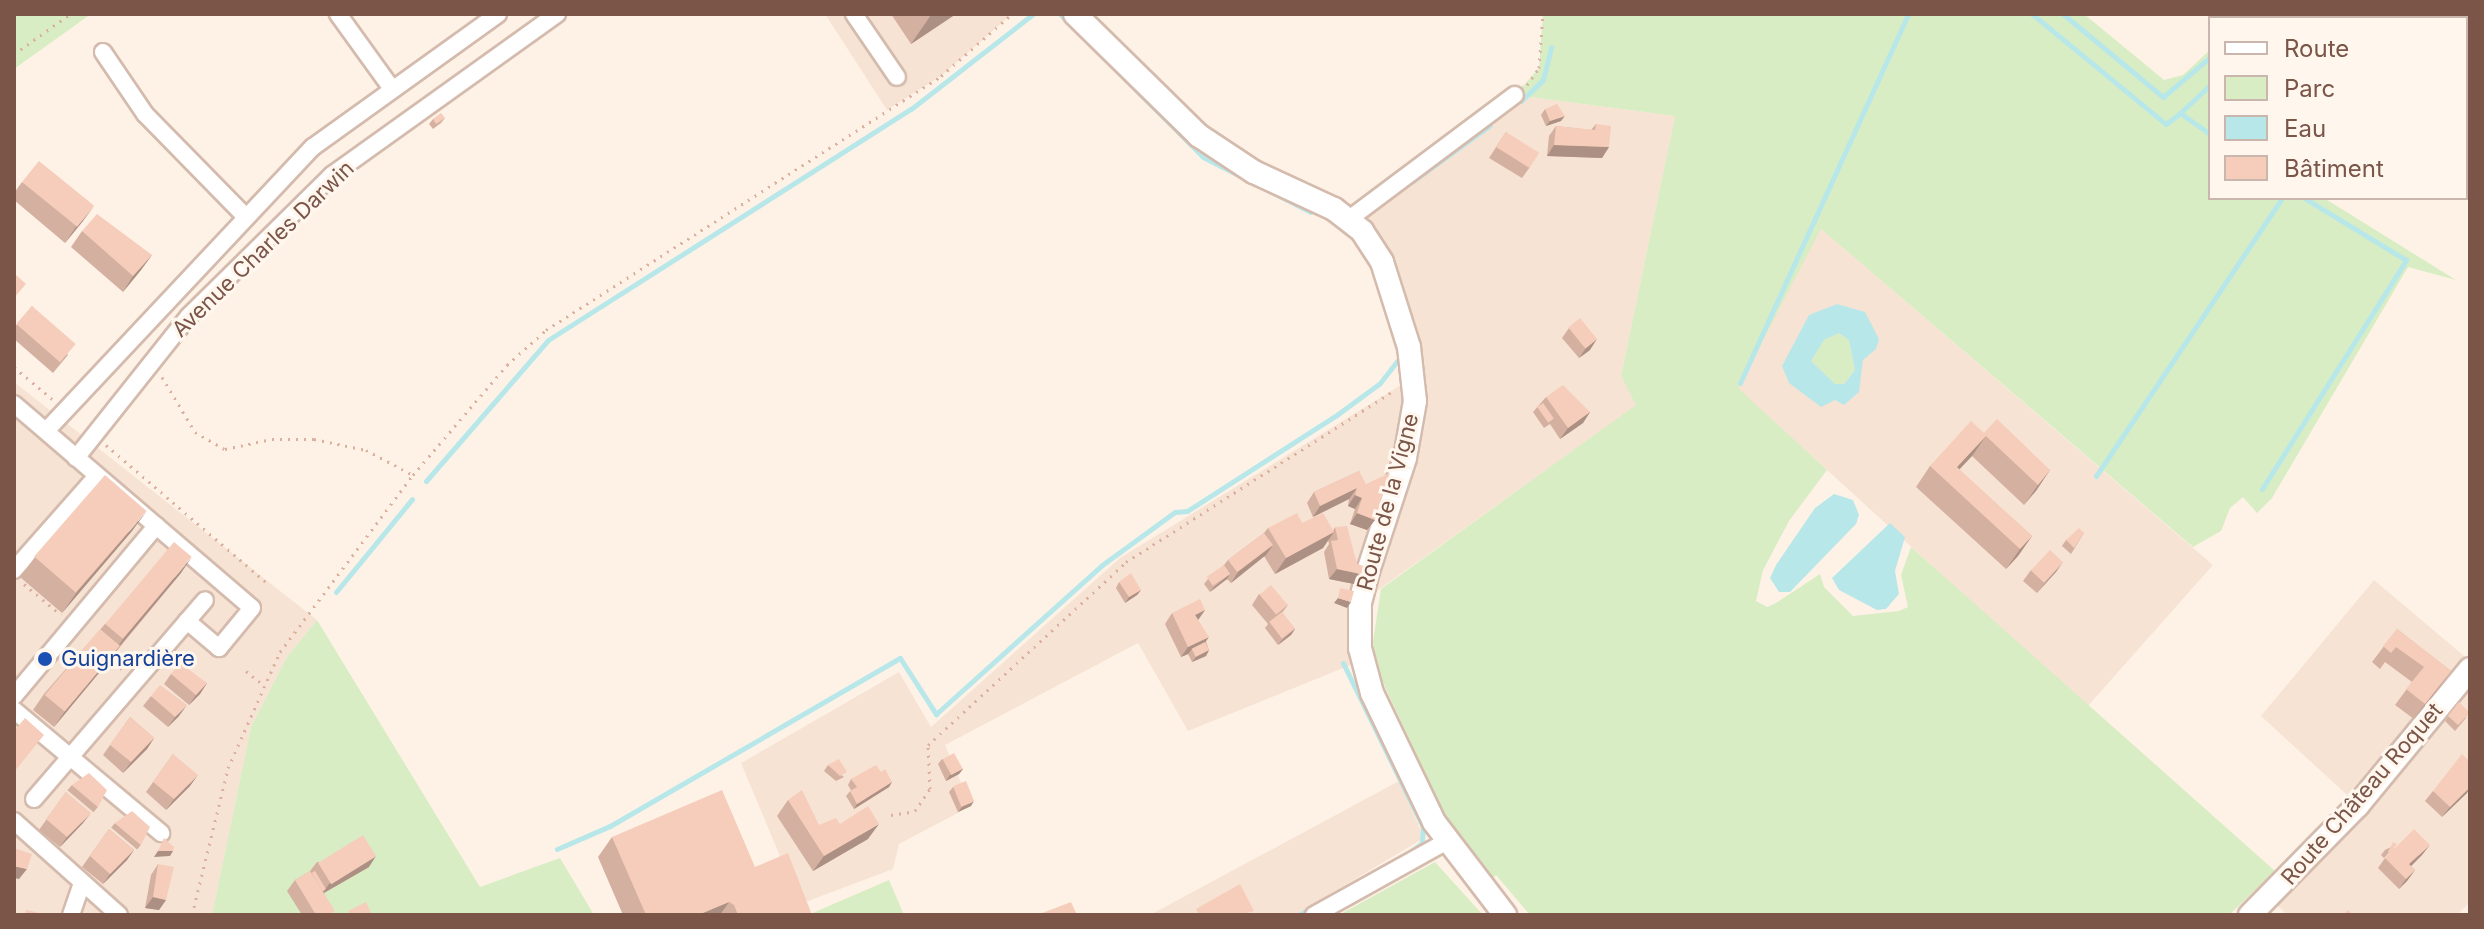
<!DOCTYPE html>
<meta charset="utf-8">
<style>
body{margin:0}
#map{position:relative;width:2484px;height:929px;overflow:hidden;background:#fef2e6;font-family:Inter,sans-serif}
div>[style]{position:absolute}
.residential>*{inset:0;background:#f6e3d4}
.green>*{inset:0;background:#d8edc3}
.water>*{inset:0;background:#b8e7ea}
.stream>*{height:5px;margin:-2.5px;padding:0 2.5px;transform-origin:2.5px;border-radius:2.5px;background:#b8e7ea}
.path>*{height:3px;margin-top:-1.5px;transform-origin:0;background:repeating-linear-gradient(90deg,#dbb09e 0 2px,transparent 0 8px)}
.roads{filter:drop-shadow(2px 0 #d4bbad) drop-shadow(-2px 0 #d4bbad) drop-shadow(0 2px #d4bbad) drop-shadow(0 -2px #d4bbad)}
.street>*{height:16px;margin:-8px;padding:0 8px;transform-origin:8px;border-radius:8px;background:#fff}
.secondary>*{height:22px;margin:-11px;padding:0 11px;transform-origin:11px;border-radius:11px;background:#fff}
.wall>*{inset:0;background:#d4b0a1;transform-origin:0 0}
.shaded-wall>*{inset:0;background:#ac9083}
.building>*{inset:0;background:#f6cdbb;transform-origin:0 0}
.dots>*{width:22px;height:22px;translate:-50% -50%;box-sizing:border-box;border:4px solid #fff7ee;border-radius:50%}
span{translate:-50% -50%;white-space:nowrap;text-align:center;line-height:1.15;-webkit-text-stroke:6px #fff7ee;paint-order:stroke}
.street-label{font-size:22px;color:#7a5548}
.transit-label{font-size:22px;color:#164399}
.left{translate:0 -50%;text-align:left}
.frame{position:absolute;inset:0;border:16px solid #7a5548;pointer-events:none}
.legend{position:absolute;left:2208px;top:16px;width:260px;height:184px;box-sizing:border-box;background:#fff7ee;border:2px solid #cab6ac;margin:0;padding:10px 14px;list-style:none;font-size:24px;color:#7a5548}
.legend li{display:flex;align-items:center;gap:16px;height:40px}
.legend b{width:40px;border:2px solid #cab6ac}
</style>
<div id="map">
<div class="residential">
<i style="clip-path:polygon(825px 14px,1012px 14px,941px 76px,887px 110px)"></i>
<i style="clip-path:polygon(2298px 14px,2470px 14px,2470px 104px,2466px 107px,2466px 18px)"></i>
<i style="clip-path:polygon(1515px 95px,1675px 116px,1621px 376px,1637px 405px,1360px 603px,1363px 660px,1188px 731px,1138px 643px,945px 745px,971px 806px,899px 844px,893px 869px,800px 904px,741px 763px,899px 672px,931px 727px,1120px 558px,1414px 377px,1401px 317px,1349px 219px)"></i>
<i style="clip-path:polygon(1820px 228px,2213px 565px,2087px 707px,1737px 388px)"></i>
<i style="clip-path:polygon(14px 382px,317px 620px,287px 657px,251px 727px,212px 915px,14px 915px)"></i>
<i style="clip-path:polygon(2374px 580px,2470px 661px,2470px 902px,2457px 915px,2287px 915px,2269px 897px,2358px 805px,2261px 716px)"></i>
<i style="clip-path:polygon(1399px 781px,1424px 838px,1295px 915px,1150px 915px)"></i>
</div>
<div class="green">
<i style="clip-path:polygon(14px 14px,91px 14px,14px 69px)"></i>
<i style="clip-path:polygon(1543px 14px,2084px 14px,2164px 80px,2183px 75px,2210px 50px,2210px 198px,2324px 198px,2456px 280px,2408px 267px,2272px 498px,2257px 513px,2243px 497px,2230px 508px,2221px 531px,2193px 547px,1821px 229px,1738px 388px,1827px 470px,1789px 521px,1763px 570px,1756px 601px,1767px 607px,1776px 603px,1820px 574px,1824px 587px,1853px 616px,1899px 611px,1908px 607px,1901px 575px,1911px 547px,2275px 871px,2229px 915px,1530px 915px,1496px 875px,1490px 882px,1457px 842px,1379px 674px,1373px 642px,1381px 589px,1636px 405px,1621px 376px,1675px 116px,1515px 95px,1539px 68px)"></i>
<i style="clip-path:polygon(1839px 333px,1849px 340px,1855px 370px,1843px 384px,1835px 384px,1811px 361px,1824px 340px)"></i>
<i style="clip-path:polygon(317px 620px,480px 887px,560px 858px,594px 915px,212px 915px,251px 727px,287px 657px)"></i>
<i style="clip-path:polygon(1435px 862px,1483px 915px,1339px 915px)"></i>
<i style="clip-path:polygon(889px 880px,904px 915px,808px 915px)"></i>
</div>
<div class="water">
<i style="clip-path:polygon(evenodd,1837px 304px,1865px 312px,1879px 339px,1876px 349px,1863px 360px,1859px 392px,1844px 405px,1835px 400px,1821px 407px,1789px 383px,1782px 366px,1809px 315px,1837px 304px,1839px 333px,1849px 340px,1855px 370px,1844px 384px,1835px 384px,1811px 361px,1824px 340px,1839px 333px)"></i>
<i style="clip-path:polygon(1834px 494px,1853px 500px,1859px 515px,1856px 524px,1790px 592px,1779px 592px,1770px 578px,1776px 565px,1815px 508px)"></i>
<i style="clip-path:polygon(1890px 523px,1905px 537px,1895px 571px,1899px 594px,1886px 609px,1877px 610px,1839px 590px,1832px 578px)"></i>
</div>
<div class="stream">
<i style="left:1060px;top:14px;width:202px;rotate:45deg"></i>
<i style="left:1203px;top:157px;width:121px;rotate:27deg"></i>
<i style="left:2032px;top:14px;width:173px;rotate:39.4deg"></i>
<i style="left:2166px;top:124px;width:18px;rotate:-38deg"></i>
<i style="left:2063px;top:14px;width:130px;rotate:39.7deg"></i>
<i style="left:2163px;top:97px;width:62px;rotate:-40.4deg"></i>
<i style="left:2250px;top:18px;width:6px;rotate:-45deg"></i>
<i style="left:2210px;top:85px;width:41px;rotate:137deg"></i>
<i style="left:2180px;top:113px;width:37px;rotate:35deg"></i>
<i style="left:1521px;top:101px;width:30px;rotate:-44deg"></i>
<i style="left:1543px;top:80px;width:34px;rotate:-76deg"></i>
<i style="left:1413px;top:181px;width:95px;rotate:-36deg"></i>
<i style="left:1740px;top:383px;width:405px;rotate:-65.5deg"></i>
<i style="left:2096px;top:476px;width:334px;rotate:-56.2deg"></i>
<i style="left:426px;top:481px;width:186px;rotate:-49.1deg"></i>
<i style="left:548px;top:340px;width:430px;rotate:-32.5deg"></i>
<i style="left:911px;top:109px;width:155px;rotate:-37.9deg"></i>
<i style="left:2262px;top:489px;width:271px;rotate:-57.8deg"></i>
<i style="left:2406px;top:260px;width:119px;rotate:-148.7deg"></i>
<i style="left:336px;top:592px;width:120px;rotate:-50.7deg"></i>
<i style="left:1343px;top:663px;width:182px;rotate:64deg"></i>
<i style="left:1423px;top:827px;width:16px;rotate:94deg"></i>
<i style="left:1422px;top:843px;width:15px;rotate:143deg"></i>
<i style="left:557px;top:849px;width:58px;rotate:-23.5deg"></i>
<i style="left:610px;top:826px;width:335px;rotate:-30.1deg"></i>
<i style="left:900px;top:658px;width:67px;rotate:57.3deg"></i>
<i style="left:936px;top:714px;width:223px;rotate:-41.9deg"></i>
<i style="left:1102px;top:565px;width:90px;rotate:-36deg"></i>
<i style="left:1175px;top:512px;width:12px;rotate:-5deg"></i>
<i style="left:1187px;top:511px;width:179px;rotate:-32.7deg"></i>
<i style="left:1338px;top:414px;width:52px;rotate:-36.4deg"></i>
<i style="left:1380px;top:383px;width:31px;rotate:-52deg"></i>
<i style="left:1299px;top:915px;width:17px;rotate:-31deg"></i>
</div>
<div class="path">
<i style="left:14px;top:54px;width:69px;rotate:-35.5deg"></i>
<i style="left:1527px;top:85px;width:21px;rotate:-55deg"></i>
<i style="left:1539px;top:68px;width:54px;rotate:-85.8deg"></i>
<i style="left:14px;top:367px;width:50px;rotate:40.1deg"></i>
<i style="left:162px;top:377px;width:64px;rotate:59deg"></i>
<i style="left:195px;top:432px;width:34px;rotate:30deg"></i>
<i style="left:225px;top:449px;width:48px;rotate:-12deg"></i>
<i style="left:272px;top:439px;width:42px"></i>
<i style="left:314px;top:439px;width:53px;rotate:11.9deg"></i>
<i style="left:366px;top:450px;width:53px;rotate:28deg"></i>
<i style="left:106px;top:445px;width:212px;rotate:40.6deg"></i>
<i style="left:24px;top:584px;width:48px;rotate:40deg"></i>
<i style="left:109px;top:657px;width:21px;rotate:43deg"></i>
<i style="left:246px;top:671px;width:21px;rotate:39deg"></i>
<i style="left:891px;top:815px;width:24px;rotate:-9deg"></i>
<i style="left:915px;top:811px;width:27px;rotate:-56deg"></i>
<i style="left:930px;top:789px;width:44px;rotate:-92.6deg"></i>
<i style="left:928px;top:745px;width:270px;rotate:-42.7deg"></i>
<i style="left:1126px;top:562px;width:319px;rotate:-32.6deg"></i>
<i style="left:192px;top:915px;width:151px;rotate:-76.2deg"></i>
<i style="left:228px;top:768px;width:127px;rotate:-65.9deg"></i>
<i style="left:280px;top:652px;width:221px;rotate:-53.1deg"></i>
<i style="left:413px;top:475px;width:145px;rotate:-49.5deg"></i>
<i style="left:507px;top:365px;width:52px;rotate:-41.9deg"></i>
<i style="left:546px;top:330px;width:470px;rotate:-32.7deg"></i>
<i style="left:941px;top:76px;width:94px;rotate:-41.1deg"></i>
</div>
<div class="roads">
<div class="street">
<i style="left:338px;top:14px;width:92px;rotate:54.2deg"></i>
<i style="left:854px;top:14px;width:76px;rotate:55.7deg"></i>
<i style="left:103px;top:52px;width:75px;rotate:55.9deg"></i>
<i style="left:145px;top:114px;width:143px;rotate:45.6deg"></i>
<i style="left:1349px;top:219px;width:207px;rotate:-36.8deg"></i>
<i style="left:14px;top:404px;width:313px;rotate:40.6deg"></i>
<i style="left:252px;top:608px;width:52px;rotate:129.5deg"></i>
<i style="left:219px;top:648px;width:42px;rotate:-139.8deg"></i>
<i style="left:46px;top:431px;width:390px;rotate:-46.8deg"></i>
<i style="left:313px;top:147px;width:228px;rotate:-35.7deg"></i>
<i style="left:76px;top:458px;width:181px;rotate:-51.5deg"></i>
<i style="left:189px;top:316px;width:201px;rotate:-44.6deg"></i>
<i style="left:332px;top:175px;width:277px;rotate:-35.6deg"></i>
<i style="left:14px;top:570px;width:125px;rotate:-48.6deg"></i>
<i style="left:14px;top:696px;width:222px;rotate:-50.1deg"></i>
<i style="left:14px;top:710px;width:192px;rotate:39.9deg"></i>
<i style="left:34px;top:799px;width:262px;rotate:-49.3deg"></i>
<i style="left:14px;top:821px;width:141px;rotate:41.8deg"></i>
<i style="left:71px;top:915px;width:34px;rotate:-71deg"></i>
<i style="left:1314px;top:915px;width:150px;rotate:-29.1deg"></i>
</div>
<div class="secondary">
<i style="left:1075px;top:14px;width:173px;rotate:44.5deg"></i>
<i style="left:1198px;top:135px;width:67px;rotate:33.5deg"></i>
<i style="left:1254px;top:172px;width:88px;rotate:24.8deg"></i>
<i style="left:1334px;top:209px;width:36px;rotate:38deg"></i>
<i style="left:1362px;top:231px;width:37px;rotate:57deg"></i>
<i style="left:1382px;top:262px;width:89px;rotate:72.4deg"></i>
<i style="left:1409px;top:347px;width:54px;rotate:83.7deg"></i>
<i style="left:1415px;top:401px;width:58px;rotate:100deg"></i>
<i style="left:1405px;top:458px;width:119px;rotate:108.1deg"></i>
<i style="left:1368px;top:571px;width:33px;rotate:104deg"></i>
<i style="left:1360px;top:603px;width:45px;rotate:90deg"></i>
<i style="left:1360px;top:648px;width:47px;rotate:75.1deg"></i>
<i style="left:1372px;top:693px;width:143px;rotate:64.3deg"></i>
<i style="left:1434px;top:822px;width:117px;rotate:52.6deg"></i>
<i style="left:2250px;top:915px;width:154px;rotate:-45.5deg"></i>
<i style="left:2358px;top:805px;width:176px;rotate:-50.5deg"></i>
</div>
</div>
<div class="wall">
<i style="clip-path:polygon(891px 14px,956px 14px,911px 44px)"></i>
<i style="left:2341px;top:14px;width:48px;height:5px"></i>
<i style="clip-path:polygon(1545px 109px,1561px 121px,1546px 126px,1541px 115px)"></i>
<i style="clip-path:polygon(445px 118px,441px 123px,433px 129px,429px 124px,433px 119px)"></i>
<i style="clip-path:polygon(1596px 124px,1609px 147px,1602px 158px,1547px 156px,1549px 136px,1556px 126px,1591px 130px)"></i>
<i style="clip-path:polygon(1506px 132px,1530px 167px,1522px 178px,1489px 158px)"></i>
<i style="clip-path:polygon(22px 182px,83px 221px,65px 243px,14px 200px,14px 193px)"></i>
<i style="clip-path:polygon(82px 231px,152px 255px,141px 270px,123px 292px,71px 247px)"></i>
<i style="clip-path:polygon(32px 306px,68px 355px,53px 373px,14px 339px,14px 328px)"></i>
<i style="clip-path:polygon(1569px 328px,1590px 350px,1579px 358px,1562px 338px)"></i>
<i style="clip-path:polygon(1546px 397px,1590px 412px,1583px 423px,1560px 439px,1550px 424px,1544px 428px,1533px 412px)"></i>
<i style="clip-path:polygon(1984px 433px,2050px 470px,2024px 505px,1972px 456px,1959px 470px,2032px 536px,2018px 556px,2006px 569px,1916px 487px,1930px 466px)"></i>
<i style="clip-path:polygon(1359px 471px,1375px 520px,1367px 530px,1350px 524px,1355px 509px,1348px 506px,1349px 499px,1313px 517px,1307px 503px,1314px 492px)"></i>
<i style="clip-path:polygon(1302px 523px,1333px 531px,1335px 527px,1357px 564px,1354px 584px,1329px 579px,1324px 552px,1329px 544px,1328px 540px,1323px 548px,1275px 574px,1264px 556px,1231px 583px,1227px 579px,1210px 592px,1204px 584px,1208px 579px,1224px 565px,1228px 560px,1264px 533px,1268px 528px)"></i>
<i style="clip-path:polygon(132px 531px,62px 613px,20px 577px,35px 557px)"></i>
<i style="clip-path:polygon(2084px 533px,2071px 554px,2062px 546px,2066px 540px)"></i>
<i style="clip-path:polygon(2063px 562px,2037px 593px,2023px 581px,2031px 570px)"></i>
<i style="clip-path:polygon(181px 573px,54px 727px,33px 710px,44px 694px,105px 624px)"></i>
<i style="clip-path:polygon(1119px 582px,1141px 590px,1137px 595px,1125px 603px,1116px 588px)"></i>
<i style="clip-path:polygon(1259px 594px,1288px 605px,1282px 613px,1295px 629px,1291px 635px,1278px 645px,1265px 628px,1268px 624px,1252px 605px)"></i>
<i style="clip-path:polygon(1205px 610px,1198px 620px,1209px 650px,1206px 656px,1192px 662px,1188px 654px,1181px 657px,1165px 624px,1172px 613px)"></i>
<i style="clip-path:polygon(2397px 629px,2451px 671px,2414px 719px,2395px 705px,2412px 682px,2385px 662px,2380px 669px,2372px 662px)"></i>
<i style="clip-path:polygon(171px 674px,207px 683px,200px 694px,189px 705px,164px 684px)"></i>
<i style="clip-path:polygon(151px 696px,179px 716px,168px 727px,143px 706px)"></i>
<i style="clip-path:polygon(2459px 702px,2466px 718px,2455px 731px,2445px 721px)"></i>
<i style="clip-path:polygon(130px 717px,154px 738px,147px 749px,123px 773px,103px 755px)"></i>
<i style="clip-path:polygon(173px 754px,190px 786px,166px 810px,146px 792px)"></i>
<i style="clip-path:polygon(942px 759px,963px 769px,959px 774px,946px 781px,938px 764px)"></i>
<i style="clip-path:polygon(828px 765px,844px 777px,836px 781px,824px 771px)"></i>
<i style="clip-path:polygon(881px 772px,892px 782px,889px 787px,854px 809px,846px 796px,851px 790px,848px 785px,851px 779px)"></i>
<i style="left:72px;top:785px;width:34px;height:7px;rotate:40deg"></i>
<i style="clip-path:polygon(953px 787px,971px 806px,958px 812px,949px 792px)"></i>
<i style="clip-path:polygon(2433px 791px,2467px 793px,2442px 817px,2425px 801px)"></i>
<i style="clip-path:polygon(66px 792px,83px 823px,60px 847px,39px 830px)"></i>
<i style="clip-path:polygon(788px 800px,819px 825px,840px 824px,868px 839px,813px 871px,777px 816px)"></i>
<i style="left:115px;top:823px;width:34px;height:6px;rotate:40deg"></i>
<i style="clip-path:polygon(109px 829px,134px 850px,127px 860px,103px 884px,82px 867px)"></i>
<i style="clip-path:polygon(612px 837px,755px 867px,812px 915px,623px 915px,598px 857px)"></i>
<i style="clip-path:polygon(2397px 844px,2384px 858px,2381px 855px,2385px 850px)"></i>
<i style="clip-path:polygon(2422px 855px,2411px 866px,2415px 870px,2407px 881px,2399px 889px,2378px 868px,2385px 858px)"></i>
<i style="clip-path:polygon(317px 862px,369px 867px,324px 893px,332px 915px,302px 915px,287px 891px,295px 880px,310px 871px)"></i>
<i style="clip-path:polygon(158px 864px,166px 900px,159px 910px,145px 908px,151px 875px)"></i>
</div>
<div class="shaded-wall">
<i style="clip-path:polygon(933px 14px,956px 14px,911px 44px,931px 15px)"></i>
<i style="clip-path:polygon(1565px 116px,1561px 121px,1546px 126px,1550px 121px)"></i>
<i style="clip-path:polygon(1554px 145px,1609px 147px,1602px 158px,1547px 156px)"></i>
<i style="clip-path:polygon(94px 206px,83px 221px,65px 243px,76px 227px)"></i>
<i style="clip-path:polygon(152px 255px,141px 270px,123px 292px,133px 276px)"></i>
<i style="clip-path:polygon(1597px 339px,1590px 350px,1579px 358px,1586px 348px)"></i>
<i style="clip-path:polygon(1590px 412px,1583px 423px,1560px 439px,1568px 428px)"></i>
<i style="clip-path:polygon(1986px 436px,1972px 456px,1947px 482px,1957px 467px)"></i>
<i style="clip-path:polygon(2050px 470px,2036px 491px,2024px 505px,2038px 485px)"></i>
<i style="clip-path:polygon(1357px 488px,1349px 499px,1313px 517px,1320px 506px)"></i>
<i style="clip-path:polygon(1355px 495px,1362px 498px,1355px 509px,1348px 506px)"></i>
<i style="clip-path:polygon(147px 511px,132px 531px,62px 613px,77px 592px)"></i>
<i style="clip-path:polygon(1357px 513px,1375px 520px,1367px 530px,1350px 524px)"></i>
<i style="clip-path:polygon(1334px 532px,1323px 548px,1275px 574px,1286px 558px)"></i>
<i style="clip-path:polygon(2032px 536px,2018px 556px,2006px 569px,2020px 549px)"></i>
<i style="clip-path:polygon(1273px 545px,1266px 555px,1231px 583px,1238px 572px)"></i>
<i style="clip-path:polygon(192px 557px,181px 573px,112px 655px,123px 639px)"></i>
<i style="clip-path:polygon(2063px 562px,2056px 572px,2037px 593px,2045px 583px)"></i>
<i style="clip-path:polygon(1337px 569px,1361px 574px,1354px 584px,1329px 579px)"></i>
<i style="clip-path:polygon(1230px 574px,1227px 579px,1210px 592px,1214px 587px)"></i>
<i style="clip-path:polygon(1141px 590px,1137px 595px,1125px 603px,1129px 597px)"></i>
<i style="clip-path:polygon(1338px 598px,1351px 602px,1347px 608px,1334px 603px)"></i>
<i style="clip-path:polygon(1205px 610px,1198px 620px,1195px 615px)"></i>
<i style="clip-path:polygon(1295px 629px,1291px 635px,1278px 645px,1282px 640px)"></i>
<i style="clip-path:polygon(1209px 637px,1202px 647px,1192px 649px,1188px 654px,1181px 657px,1188px 647px)"></i>
<i style="clip-path:polygon(120px 646px,109px 661px,54px 727px,65px 711px)"></i>
<i style="clip-path:polygon(1209px 650px,1206px 656px,1192px 662px,1196px 657px)"></i>
<i style="clip-path:polygon(2451px 671px,2440px 686px,2414px 719px,2425px 704px)"></i>
<i style="clip-path:polygon(207px 683px,200px 694px,189px 705px,196px 695px)"></i>
<i style="clip-path:polygon(187px 705px,179px 716px,168px 727px,175px 717px)"></i>
<i style="clip-path:polygon(154px 738px,147px 749px,123px 773px,131px 762px)"></i>
<i style="clip-path:polygon(963px 769px,959px 774px,946px 781px,950px 775px)"></i>
<i style="clip-path:polygon(198px 775px,190px 786px,166px 810px,174px 799px)"></i>
<i style="clip-path:polygon(892px 782px,889px 787px,854px 809px,857px 804px)"></i>
<i style="clip-path:polygon(2470px 787px,2467px 793px,2442px 817px,2450px 807px)"></i>
<i style="clip-path:polygon(974px 801px,971px 806px,958px 812px,962px 807px)"></i>
<i style="clip-path:polygon(91px 813px,83px 823px,60px 847px,67px 837px)"></i>
<i style="clip-path:polygon(879px 824px,868px 839px,813px 871px,824px 856px)"></i>
<i style="clip-path:polygon(2430px 845px,2422px 855px,2402px 875px,2409px 864px)"></i>
<i style="clip-path:polygon(134px 850px,127px 860px,103px 884px,110px 874px)"></i>
<i style="clip-path:polygon(158px 851px,173px 851px,170px 856px,154px 857px)"></i>
<i style="clip-path:polygon(376px 856px,369px 867px,322px 894px,329px 884px)"></i>
<i style="clip-path:polygon(14px 866px,27px 869px,19px 879px,14px 878px)"></i>
<i style="clip-path:polygon(2415px 870px,2407px 881px,2399px 889px,2406px 879px)"></i>
<i style="clip-path:polygon(153px 897px,166px 900px,159px 910px,145px 908px)"></i>
<i style="clip-path:polygon(729px 902px,720px 915px,698px 915px)"></i>
</div>
<div class="building">
<i style="clip-path:polygon(2366px 14px,2389px 14px,2393px 18px,2369px 18px)"></i>
<i style="clip-path:polygon(2409px 14px,2416px 14px,2419px 18px,2404px 18px)"></i>
<i style="clip-path:polygon(2425px 14px,2430px 14px,2432px 17px,2431px 18px,2420px 18px)"></i>
<i style="clip-path:polygon(1557px 104px,1565px 116px,1550px 121px,1545px 109px)"></i>
<i style="clip-path:polygon(441px 113px,445px 118px,436px 124px,433px 119px)"></i>
<i style="clip-path:polygon(1596px 124px,1611px 126px,1609px 147px,1554px 145px,1556px 126px,1595px 130px)"></i>
<i style="left:1506px;top:132px;width:39px;height:18px;rotate:32deg"></i>
<i style="left:39px;top:161px;width:71px;height:27px;rotate:39deg"></i>
<i style="clip-path:polygon(97px 214px,152px 255px,133px 276px,82px 231px)"></i>
<i style="clip-path:polygon(14px 273px,26px 284px,14px 298px)"></i>
<i style="left:32px;top:306px;width:58px;height:24px;rotate:41deg"></i>
<i style="left:1580px;top:318px;width:27px;height:15px;rotate:51deg"></i>
<i style="clip-path:polygon(1563px 385px,1590px 412px,1568px 428px,1546px 397px)"></i>
<i style="left:1543px;top:403px;width:19px;height:7px;rotate:55deg"></i>
<i style="clip-path:polygon(1997px 419px,2050px 470px,2038px 485px,1986px 436px,1957px 467px,2032px 536px,2020px 549px,1930px 466px,1971px 421px,1984px 433px)"></i>
<i style="clip-path:polygon(1359px 471px,1366px 484px,1390px 473px,1375px 520px,1357px 513px,1362px 498px,1355px 495px,1357px 488px,1320px 506px,1314px 492px)"></i>
<i style="left:105px;top:475px;width:55px;height:108px;rotate:41deg"></i>
<i style="clip-path:polygon(1297px 513px,1302px 523px,1323px 513px,1334px 532px,1286px 558px,1268px 528px)"></i>
<i style="clip-path:polygon(1347px 526px,1357px 564px,1364px 566px,1361px 574px,1337px 569px,1331px 541px,1338px 540px,1335px 527px)"></i>
<i style="clip-path:polygon(2079px 528px,2084px 533px,2074px 548px,2066px 540px)"></i>
<i style="left:1264px;top:533px;width:15px;height:45px;rotate:53deg"></i>
<i style="left:174px;top:542px;width:23px;height:107px;rotate:40deg"></i>
<i style="left:2050px;top:550px;width:18px;height:28px;rotate:43deg"></i>
<i style="left:1224px;top:565px;width:11px;height:21px;rotate:56deg"></i>
<i style="clip-path:polygon(1131px 573px,1141px 590px,1129px 597px,1119px 582px)"></i>
<i style="left:1271px;top:585px;width:26px;height:15px;rotate:50deg"></i>
<i style="clip-path:polygon(1340px 588px,1354px 591px,1351px 602px,1338px 598px)"></i>
<i style="clip-path:polygon(1200px 599px,1205px 610px,1195px 615px,1209px 637px,1188px 647px,1172px 613px)"></i>
<i style="left:1282px;top:612px;width:21px;height:16px;rotate:53deg"></i>
<i style="left:100px;top:629px;width:26px;height:86px;rotate:40deg"></i>
<i style="clip-path:polygon(2397px 629px,2451px 671px,2425px 704px,2406px 689px,2424px 667px,2396px 647px,2391px 653px,2383px 646px)"></i>
<i style="left:1205px;top:642px;width:9px;height:15px;rotate:63deg"></i>
<i style="clip-path:polygon(180px 663px,207px 683px,196px 695px,171px 674px)"></i>
<i style="clip-path:polygon(160px 685px,187px 705px,175px 717px,151px 696px)"></i>
<i style="clip-path:polygon(2459px 702px,2470px 713px,2458px 725px,2448px 716px)"></i>
<i style="clip-path:polygon(130px 717px,154px 738px,131px 762px,110px 745px)"></i>
<i style="clip-path:polygon(25px 718px,44px 735px,14px 772px,14px 731px)"></i>
<i style="left:954px;top:753px;width:18px;height:13px;rotate:61deg"></i>
<i style="clip-path:polygon(173px 754px,198px 775px,174px 799px,153px 782px)"></i>
<i style="clip-path:polygon(2462px 754px,2470px 762px,2470px 787px,2450px 807px,2433px 791px)"></i>
<i style="clip-path:polygon(839px 759px,847px 772px,840px 776px,828px 765px)"></i>
<i style="clip-path:polygon(876px 765px,881px 772px,885px 769px,892px 782px,857px 804px,850px 791px,857px 787px,851px 779px)"></i>
<i style="clip-path:polygon(89px 773px,107px 790px,98px 807px,72px 785px)"></i>
<i style="left:966px;top:781px;width:22px;height:14px;rotate:68deg"></i>
<i style="clip-path:polygon(722px 790px,755px 867px,788px 853px,812px 915px,738px 915px,734px 905px,729px 902px,698px 915px,646px 915px,612px 837px)"></i>
<i style="clip-path:polygon(802px 790px,819px 825px,836px 818px,840px 824px,868px 806px,879px 824px,824px 856px,788px 800px)"></i>
<i style="clip-path:polygon(66px 792px,91px 813px,67px 837px,46px 819px)"></i>
<i style="clip-path:polygon(132px 811px,150px 827px,141px 845px,115px 823px)"></i>
<i style="clip-path:polygon(109px 829px,134px 850px,110px 874px,90px 856px)"></i>
<i style="clip-path:polygon(2414px 829px,2430px 845px,2409px 864px,2415px 870px,2406px 879px,2385px 858px)"></i>
<i style="left:363px;top:835px;width:25px;height:53px;rotate:58deg"></i>
<i style="clip-path:polygon(164px 838px,174px 847px,173px 851px,158px 851px)"></i>
<i style="left:2393px;top:842px;width:4px;height:11px;rotate:27deg"></i>
<i style="clip-path:polygon(14px 848px,32px 854px,27px 869px,14px 866px)"></i>
<i style="clip-path:polygon(158px 864px,174px 867px,166px 900px,153px 897px)"></i>
<i style="clip-path:polygon(310px 871px,335px 911px,328px 915px,316px 915px,295px 880px)"></i>
<i style="left:315px;top:871px;width:21px;height:4px;rotate:59deg"></i>
<i style="clip-path:polygon(1240px 884px,1254px 911px,1240px 915px,1199px 915px,1196px 909px)"></i>
<i style="clip-path:polygon(366px 902px,372px 915px,351px 915px,348px 911px)"></i>
<i style="clip-path:polygon(1071px 902px,1077px 915px,1037px 915px)"></i>
<i style="clip-path:polygon(26px 910px,36px 912px,37px 915px,25px 915px)"></i>
<i style="clip-path:polygon(2348px 910px,2353px 915px,2343px 915px)"></i>
</div>
<div class="dots">
<i style="left:45px;top:659px;background:#1a4fb4"></i>
</div>
<div class="street-label">
<span style="left:263px;top:249px;rotate:-44deg">Avenue Charles Darwin</span>
<span style="left:1388px;top:502px;rotate:-75deg">Route de la Vigne</span>
<span style="left:2362px;top:794px;rotate:-49deg">Route Château Roquet</span>
</div>
<div class="transit-label">
<span class="left" style="left:61px;top:659px">Guignardière</span>
</div>
<div class="frame"></div>
<ul class="legend">
<li><b style="height:10px;background:#fff"></b>Route</li>
<li><b style="height:22px;background:#d8edc3"></b>Parc</li>
<li><b style="height:22px;background:#b8e7ea"></b>Eau</li>
<li><b style="height:22px;background:#f6cdbb"></b>Bâtiment</li>
</ul>
</div>
